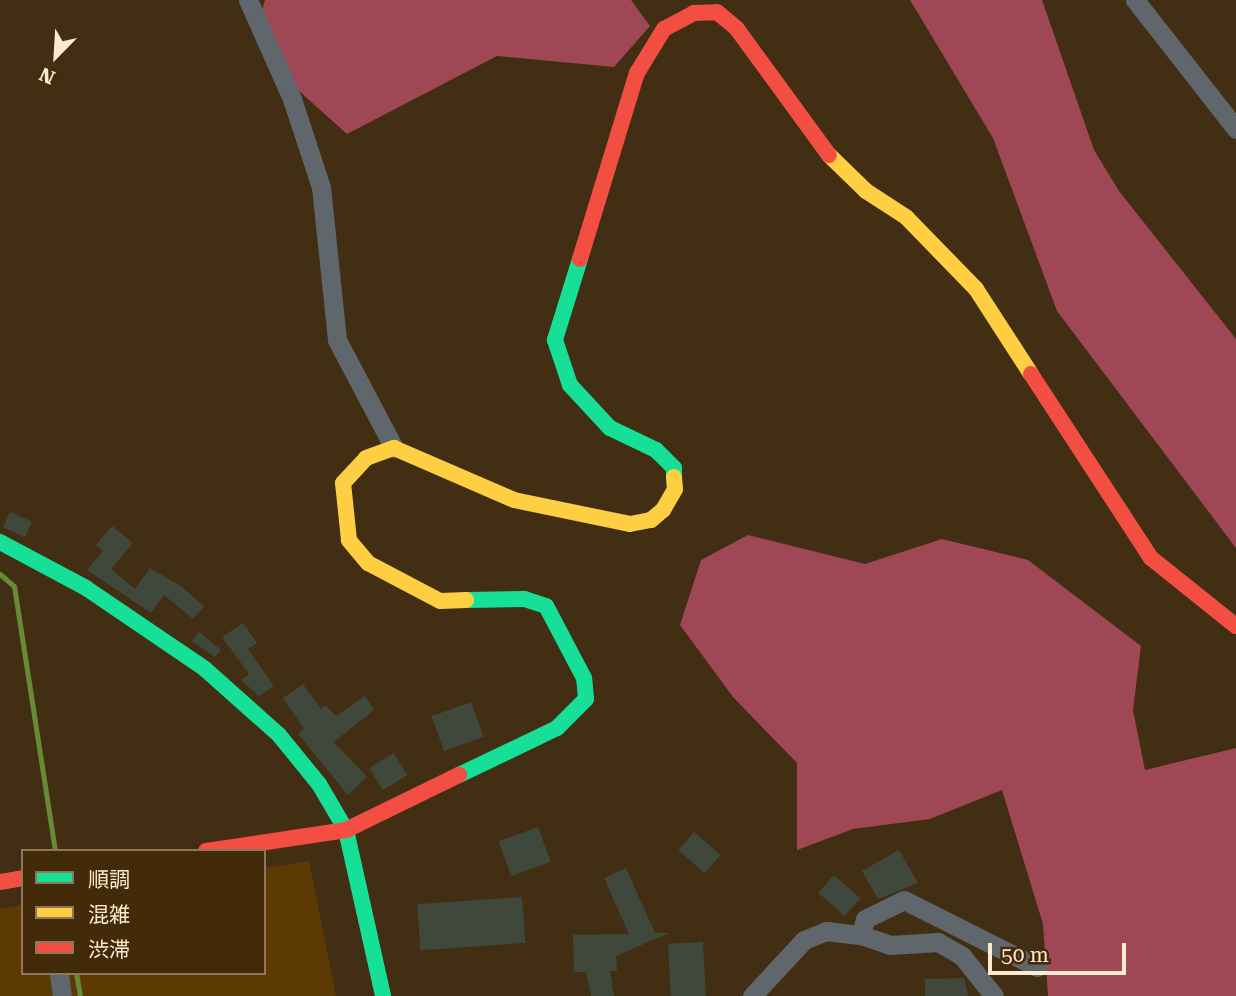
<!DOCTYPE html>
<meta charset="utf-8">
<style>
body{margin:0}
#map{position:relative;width:1236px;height:996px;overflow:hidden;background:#412e13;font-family:"Roboto Serif","Noto Sans JP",serif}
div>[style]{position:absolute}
.built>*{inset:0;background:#5d3903}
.forest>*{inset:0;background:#a04755}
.stream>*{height:5px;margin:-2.5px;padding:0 2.5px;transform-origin:2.5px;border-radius:2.5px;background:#668b34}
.building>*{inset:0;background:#40483b;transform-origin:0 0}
.street>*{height:19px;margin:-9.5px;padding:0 9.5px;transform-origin:9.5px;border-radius:9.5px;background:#60676c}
.fast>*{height:16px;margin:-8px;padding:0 8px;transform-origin:8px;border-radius:8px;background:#16e098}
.slow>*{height:16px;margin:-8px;padding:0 8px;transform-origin:8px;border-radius:8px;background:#ffcf43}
.jam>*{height:16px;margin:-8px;padding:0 8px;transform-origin:8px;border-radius:8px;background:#f24e42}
span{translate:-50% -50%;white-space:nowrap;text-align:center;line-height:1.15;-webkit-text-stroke:5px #432b0a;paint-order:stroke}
.legend{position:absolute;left:21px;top:849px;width:245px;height:126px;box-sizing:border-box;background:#432b0a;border:2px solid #8e775a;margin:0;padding:9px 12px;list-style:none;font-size:21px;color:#fee9d1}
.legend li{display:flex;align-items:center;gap:14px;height:35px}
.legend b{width:35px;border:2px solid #8e775a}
.north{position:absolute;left:21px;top:21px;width:70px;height:70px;-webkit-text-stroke:5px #432b0a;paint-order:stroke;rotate:204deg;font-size:19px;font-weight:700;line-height:28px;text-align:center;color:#fee9d1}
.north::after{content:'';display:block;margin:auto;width:24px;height:32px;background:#fee9d1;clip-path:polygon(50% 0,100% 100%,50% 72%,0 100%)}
.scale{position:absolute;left:988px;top:943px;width:138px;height:32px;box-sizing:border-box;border:4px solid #fee9d1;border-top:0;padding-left:9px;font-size:21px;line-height:24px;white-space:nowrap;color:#fee9d1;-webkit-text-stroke:5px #432b0a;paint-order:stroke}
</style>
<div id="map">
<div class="built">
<i style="clip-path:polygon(309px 861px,336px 996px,0 996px,0 909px,23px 905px,23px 973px,264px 973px,264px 868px)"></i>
</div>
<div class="forest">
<i style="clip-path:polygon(265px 0,631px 0,650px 26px,614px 67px,497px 56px,347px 134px,298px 90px,258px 24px)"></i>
<i style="clip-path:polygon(910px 0,1042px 0,1094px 150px,1119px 191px,1236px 339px,1236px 548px,1057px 311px,993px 138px)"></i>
<i style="clip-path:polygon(748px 535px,865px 564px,942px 539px,1028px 560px,1141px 646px,1133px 710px,1145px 770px,1236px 748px,1236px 996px,1048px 996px,1043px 924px,1002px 790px,930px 819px,853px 829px,797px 850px,797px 763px,733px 697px,680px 625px,701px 560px)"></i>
</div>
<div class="stream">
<i style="left:0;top:574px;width:18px;rotate:41deg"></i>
<i style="left:14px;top:586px;width:268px;rotate:81.2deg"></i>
<i style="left:76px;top:973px;width:23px;rotate:80deg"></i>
</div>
<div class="building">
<i style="left:10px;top:512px;width:24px;height:17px;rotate:24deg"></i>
<i style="clip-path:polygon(112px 526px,133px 543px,111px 569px,135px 589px,150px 568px,182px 587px,204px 606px,193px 619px,164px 595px,151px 613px,87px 570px,103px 551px,96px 545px)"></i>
<i style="clip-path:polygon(243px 623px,257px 643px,248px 649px,274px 686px,259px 696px,241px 680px,249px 674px,222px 637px)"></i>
<i style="clip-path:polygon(199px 632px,221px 650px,215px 657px,192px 641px)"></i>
<i style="clip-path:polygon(303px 684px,321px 709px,325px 705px,336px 716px,365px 696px,374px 710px,334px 742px,367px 777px,348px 795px,298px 734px,304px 729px,283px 698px)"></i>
<i style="left:471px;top:702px;width:37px;height:42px;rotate:70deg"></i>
<i style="left:394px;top:753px;width:26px;height:29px;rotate:59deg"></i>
<i style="left:538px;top:827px;width:37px;height:42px;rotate:70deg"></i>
<i style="left:694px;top:832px;width:35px;height:24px;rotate:41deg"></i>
<i style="clip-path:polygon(899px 850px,918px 883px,878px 899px,862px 871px)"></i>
<i style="clip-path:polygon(626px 868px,655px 933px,669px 933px,616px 956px,617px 971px,610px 971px,614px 996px,591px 996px,586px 972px,574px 972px,573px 935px,629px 934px,604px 878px)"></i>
<i style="left:834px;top:875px;width:35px;height:24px;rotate:41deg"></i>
<i style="left:522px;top:897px;width:46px;height:105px;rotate:86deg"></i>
<i style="left:703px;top:942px;width:54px;height:35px;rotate:87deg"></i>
<i style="clip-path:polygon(964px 978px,968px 996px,925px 996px,925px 979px)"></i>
</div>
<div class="street">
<i style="left:248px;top:0;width:108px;rotate:66deg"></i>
<i style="left:292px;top:99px;width:93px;rotate:71.8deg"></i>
<i style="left:321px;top:187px;width:154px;rotate:84deg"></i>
<i style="left:337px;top:340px;width:122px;rotate:62.2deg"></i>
<i style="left:1135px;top:0;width:164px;rotate:51.9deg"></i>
<i style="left:861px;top:935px;width:31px;rotate:19deg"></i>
<i style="left:890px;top:945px;width:48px;rotate:-3.6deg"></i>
<i style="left:938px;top:942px;width:28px;rotate:30deg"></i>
<i style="left:962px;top:956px;width:51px;rotate:51.3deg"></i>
<i style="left:59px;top:973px;width:23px;rotate:83deg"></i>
<i style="left:752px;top:996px;width:76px;rotate:-47.1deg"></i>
<i style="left:804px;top:940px;width:24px;rotate:-22deg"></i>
<i style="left:826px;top:931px;width:35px;rotate:7deg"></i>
<i style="left:861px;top:935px;width:16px;rotate:-76deg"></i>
<i style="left:865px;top:919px;width:43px;rotate:-26deg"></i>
<i style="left:904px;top:900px;width:149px;rotate:26.7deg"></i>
</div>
<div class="fast">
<i style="left:580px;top:259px;width:85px;rotate:107.2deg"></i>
<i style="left:555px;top:340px;width:47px;rotate:71.6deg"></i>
<i style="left:570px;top:385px;width:59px;rotate:47.1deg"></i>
<i style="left:610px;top:428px;width:51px;rotate:25.6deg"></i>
<i style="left:656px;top:450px;width:25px;rotate:45deg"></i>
<i style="left:674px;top:468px;width:9px;rotate:90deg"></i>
<i style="left:0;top:542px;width:98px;rotate:28.1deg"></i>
<i style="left:86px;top:588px;width:144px;rotate:34.2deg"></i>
<i style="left:205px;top:669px;width:99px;rotate:41.7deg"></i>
<i style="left:279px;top:735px;width:63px;rotate:50.8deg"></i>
<i style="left:319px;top:784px;width:53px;rotate:59.6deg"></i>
<i style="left:346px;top:830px;width:170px;rotate:77.4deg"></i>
<i style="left:459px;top:775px;width:109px;rotate:-25.6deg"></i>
<i style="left:557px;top:728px;width:41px;rotate:-45deg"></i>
<i style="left:586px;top:699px;width:21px;rotate:-95deg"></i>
<i style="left:584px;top:678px;width:81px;rotate:-117.8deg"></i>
<i style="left:546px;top:606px;width:23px;rotate:-162deg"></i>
<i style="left:524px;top:599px;width:58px;rotate:179deg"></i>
</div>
<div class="slow">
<i style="left:829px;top:155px;width:52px;rotate:44.2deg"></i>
<i style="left:866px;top:191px;width:48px;rotate:33deg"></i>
<i style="left:906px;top:217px;width:100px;rotate:45.8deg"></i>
<i style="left:976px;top:289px;width:101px;rotate:57.1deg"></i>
<i style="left:466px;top:600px;width:26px;rotate:178deg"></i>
<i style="left:440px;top:601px;width:81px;rotate:-152.2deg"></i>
<i style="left:368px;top:563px;width:30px;rotate:-130deg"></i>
<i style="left:349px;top:540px;width:57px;rotate:-96deg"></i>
<i style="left:343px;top:483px;width:34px;rotate:-47deg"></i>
<i style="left:366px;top:458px;width:30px;rotate:-20deg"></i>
<i style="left:394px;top:448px;width:131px;rotate:23.4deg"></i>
<i style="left:514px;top:500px;width:118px;rotate:11.7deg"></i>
<i style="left:630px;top:524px;width:21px;rotate:-11deg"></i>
<i style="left:651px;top:520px;width:16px;rotate:-40deg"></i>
<i style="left:663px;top:510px;width:24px;rotate:-60deg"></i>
<i style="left:675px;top:489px;width:12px;rotate:-95deg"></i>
</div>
<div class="jam">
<i style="left:580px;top:259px;width:195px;rotate:-73deg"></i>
<i style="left:637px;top:73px;width:52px;rotate:-58.5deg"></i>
<i style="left:664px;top:29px;width:34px;rotate:-28deg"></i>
<i style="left:694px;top:13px;width:23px;rotate:-2deg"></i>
<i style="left:717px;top:12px;width:26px;rotate:40deg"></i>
<i style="left:737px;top:29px;width:156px;rotate:53.9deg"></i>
<i style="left:1031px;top:374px;width:220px;rotate:56.9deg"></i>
<i style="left:1151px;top:558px;width:109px;rotate:38.7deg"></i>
<i style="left:206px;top:851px;width:142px;rotate:-8.5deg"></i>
<i style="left:346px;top:830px;width:126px;rotate:-26deg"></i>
<i style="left:0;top:882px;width:23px;rotate:-10deg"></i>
</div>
<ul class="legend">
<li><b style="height:9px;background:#16e098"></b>順調</li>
<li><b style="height:9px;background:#ffcf43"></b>混雑</li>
<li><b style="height:9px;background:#f24e42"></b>渋滞</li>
</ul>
<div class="north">N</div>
<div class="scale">50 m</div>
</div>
